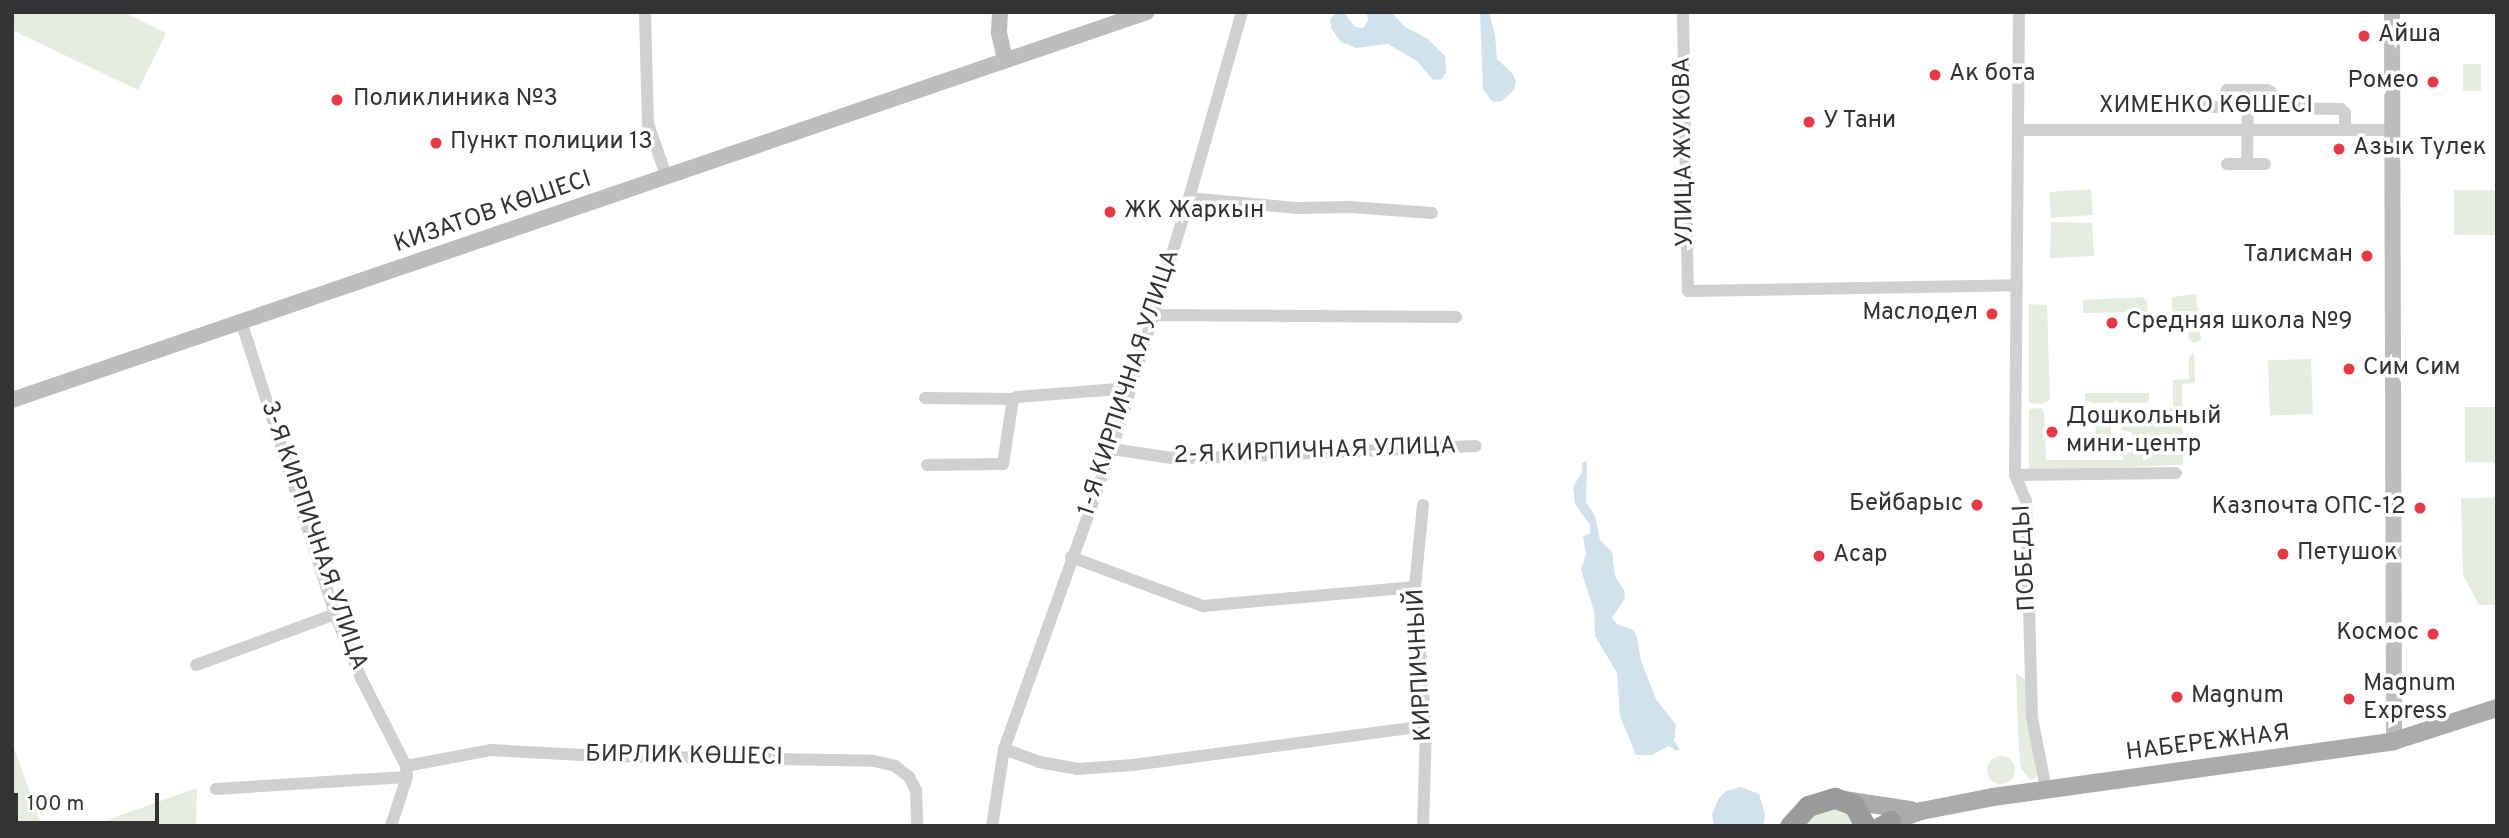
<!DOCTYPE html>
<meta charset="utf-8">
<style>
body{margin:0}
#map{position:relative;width:2509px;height:838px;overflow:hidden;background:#fff;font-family:Overpass,sans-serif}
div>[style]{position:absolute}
.green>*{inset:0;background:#e6ecdf;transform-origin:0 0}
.round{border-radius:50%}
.water>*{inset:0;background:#cfe2ee}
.street>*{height:12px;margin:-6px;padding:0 6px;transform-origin:6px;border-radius:6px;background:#d0d0d0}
.secondary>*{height:16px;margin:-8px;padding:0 8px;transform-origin:8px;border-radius:8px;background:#bdbdbd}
.primary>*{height:18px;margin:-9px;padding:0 9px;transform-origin:9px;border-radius:9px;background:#ababab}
.highway>*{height:21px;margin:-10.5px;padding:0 10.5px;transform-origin:10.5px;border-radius:10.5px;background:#9a9a9a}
.dots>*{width:19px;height:19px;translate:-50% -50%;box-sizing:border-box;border:4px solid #fff;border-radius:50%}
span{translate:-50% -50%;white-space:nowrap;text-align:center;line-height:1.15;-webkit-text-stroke:7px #fff;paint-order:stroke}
.poi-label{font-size:24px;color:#333}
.left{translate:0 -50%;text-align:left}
.right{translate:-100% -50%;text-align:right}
.street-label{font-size:24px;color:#333}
.frame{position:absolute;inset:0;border:14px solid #333;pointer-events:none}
.scale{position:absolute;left:14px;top:793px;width:145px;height:32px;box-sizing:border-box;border:4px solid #333;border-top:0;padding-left:9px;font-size:21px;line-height:24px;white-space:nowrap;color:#333;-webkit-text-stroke:5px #fff;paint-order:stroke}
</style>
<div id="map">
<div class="green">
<i style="clip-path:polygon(12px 12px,123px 12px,166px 33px,138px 90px,12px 30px)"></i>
<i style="left:2481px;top:64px;width:27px;height:18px;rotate:90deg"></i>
<i style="left:2091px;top:189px;width:26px;height:42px;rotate:86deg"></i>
<i style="left:2497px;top:190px;width:45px;height:43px;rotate:90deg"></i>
<i style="clip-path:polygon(2051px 222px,2092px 223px,2094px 256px,2050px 258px)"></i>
<i style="clip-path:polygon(2196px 294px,2201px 340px,2194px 343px,2189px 340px,2188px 326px,2172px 326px,2172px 297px)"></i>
<i style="clip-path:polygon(2142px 297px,2147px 301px,2148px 312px,2083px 313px,2083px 300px)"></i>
<i style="clip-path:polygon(2029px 304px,2047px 305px,2050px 399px,2043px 404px,2029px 403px)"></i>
<i style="clip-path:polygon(2194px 352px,2195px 383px,2182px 384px,2183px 465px,2029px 470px,2029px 409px,2041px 408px,2044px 412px,2046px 460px,2123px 460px,2123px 453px,2132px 452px,2132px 432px,2121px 430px,2118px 426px,2118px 413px,2123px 409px,2173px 408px,2173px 380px,2189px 379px,2189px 358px)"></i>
<i style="left:2311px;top:359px;width:55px;height:43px;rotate:88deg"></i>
<i style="clip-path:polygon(2085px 393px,2149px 393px,2149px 400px,2146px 403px,2119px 403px,2115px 400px,2113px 403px,2093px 403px,2085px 400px)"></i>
<i style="left:2465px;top:407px;width:32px;height:55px"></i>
<i style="clip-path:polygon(2085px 409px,2111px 412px,2111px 449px,2108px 452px,2096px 452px,2095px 413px,2085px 413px)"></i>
<i style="clip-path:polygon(2461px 498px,2497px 498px,2497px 605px,2479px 605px,2463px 575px)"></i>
<i style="clip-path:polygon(2016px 673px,2026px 680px,2026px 721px,2037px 765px,2036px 778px,2030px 780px,2021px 768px,2019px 753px)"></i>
<i style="clip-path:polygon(12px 742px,24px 776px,42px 826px,12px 826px)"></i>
<i class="round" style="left:1987px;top:756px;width:28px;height:28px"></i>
<i style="clip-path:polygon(197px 788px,196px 826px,90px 826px)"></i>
<i style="clip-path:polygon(1844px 806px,1858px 826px,1798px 826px,1806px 816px)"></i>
</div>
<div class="water">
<i style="clip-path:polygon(1367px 12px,1391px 12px,1405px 27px,1428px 39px,1445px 56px,1446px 72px,1442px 79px,1433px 80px,1417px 61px,1388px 44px,1356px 48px,1341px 42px,1331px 28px,1330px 19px,1336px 13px,1345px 14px,1355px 27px,1363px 28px,1368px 21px)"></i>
<i style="clip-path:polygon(1480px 12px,1489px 12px,1495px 35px,1497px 59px,1512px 73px,1516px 81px,1514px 90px,1502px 101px,1493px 102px,1483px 90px)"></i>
<i style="clip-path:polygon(1587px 461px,1586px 502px,1595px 516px,1600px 540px,1612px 552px,1615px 576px,1624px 590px,1625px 598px,1612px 618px,1617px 624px,1633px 630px,1637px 637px,1641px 661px,1656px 699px,1676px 725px,1674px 741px,1680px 749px,1676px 751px,1669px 746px,1652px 755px,1636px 755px,1620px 716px,1617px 673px,1595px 636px,1594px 611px,1581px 570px,1586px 554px,1583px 537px,1590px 533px,1590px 525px,1575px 504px,1573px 487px,1582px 472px,1582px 463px)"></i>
<i style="clip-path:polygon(1741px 787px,1759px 794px,1765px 814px,1764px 824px,1714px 826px,1712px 814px,1719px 798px,1726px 791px)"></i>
</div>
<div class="street">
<i style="left:645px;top:12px;width:112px;rotate:88.5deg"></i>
<i style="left:648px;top:124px;width:57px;rotate:70.6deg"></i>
<i style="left:1683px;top:12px;width:279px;rotate:89deg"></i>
<i style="left:1688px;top:291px;width:329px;rotate:-1deg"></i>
<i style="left:2019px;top:12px;width:463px;rotate:90.5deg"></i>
<i style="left:2015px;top:475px;width:28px;rotate:67deg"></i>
<i style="left:2026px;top:501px;width:217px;rotate:88.4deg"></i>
<i style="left:2032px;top:718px;width:72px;rotate:78.8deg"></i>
<i style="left:2155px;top:107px;width:67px"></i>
<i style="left:2222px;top:107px;width:18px;rotate:-74deg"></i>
<i style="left:2227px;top:90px;width:40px"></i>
<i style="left:2267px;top:90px;width:4px;rotate:27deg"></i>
<i style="left:2271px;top:92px;width:16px;rotate:79deg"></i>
<i style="left:2274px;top:108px;width:67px;rotate:0.9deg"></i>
<i style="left:2341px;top:109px;width:6px;rotate:45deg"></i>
<i style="left:2345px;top:113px;width:17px;rotate:90deg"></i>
<i style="left:2019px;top:130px;width:373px"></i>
<i style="left:2227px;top:164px;width:38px"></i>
<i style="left:2247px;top:164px;width:74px;rotate:-89.2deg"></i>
<i style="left:1189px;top:198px;width:107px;rotate:5.3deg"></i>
<i style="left:1296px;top:208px;width:54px;rotate:-1.1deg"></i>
<i style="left:1350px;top:207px;width:82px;rotate:4.2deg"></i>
<i style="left:1154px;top:315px;width:302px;rotate:0.4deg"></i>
<i style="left:241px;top:321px;width:308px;rotate:72.2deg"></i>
<i style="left:335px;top:614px;width:69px;rotate:67.9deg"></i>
<i style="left:361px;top:678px;width:99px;rotate:62.9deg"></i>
<i style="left:406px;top:766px;width:11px;rotate:85deg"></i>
<i style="left:407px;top:777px;width:52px;rotate:108.1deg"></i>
<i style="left:925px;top:398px;width:88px;rotate:0.7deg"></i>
<i style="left:1112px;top:449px;width:67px;rotate:8.6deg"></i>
<i style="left:1178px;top:459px;width:298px;rotate:-2.5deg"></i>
<i style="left:927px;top:465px;width:76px;rotate:-0.8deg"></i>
<i style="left:1003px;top:464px;width:66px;rotate:-81.3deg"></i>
<i style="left:1013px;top:399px;width:4px;rotate:-27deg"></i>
<i style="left:1017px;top:397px;width:114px;rotate:-4.5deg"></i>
<i style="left:2015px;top:475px;width:161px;rotate:-0.7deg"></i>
<i style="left:1423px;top:505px;width:82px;rotate:95.6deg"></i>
<i style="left:1415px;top:587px;width:139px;rotate:85.5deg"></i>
<i style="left:1426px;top:726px;width:100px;rotate:91.7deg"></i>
<i style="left:1071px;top:557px;width:141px;rotate:20.4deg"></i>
<i style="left:1203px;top:606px;width:213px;rotate:-5.1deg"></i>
<i style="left:196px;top:665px;width:148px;rotate:-20.1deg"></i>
<i style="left:1004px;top:749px;width:37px;rotate:20deg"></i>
<i style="left:1039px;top:762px;width:39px;rotate:10deg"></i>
<i style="left:1077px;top:769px;width:56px;rotate:-4.1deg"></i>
<i style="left:1133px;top:765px;width:296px;rotate:-7.6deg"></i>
<i style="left:406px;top:766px;width:86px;rotate:-10.7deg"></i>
<i style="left:491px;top:750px;width:110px;rotate:3.1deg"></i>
<i style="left:601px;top:756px;width:273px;rotate:1deg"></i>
<i style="left:874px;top:761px;width:22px;rotate:13deg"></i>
<i style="left:895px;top:766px;width:18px;rotate:38deg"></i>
<i style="left:909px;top:777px;width:15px;rotate:62deg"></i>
<i style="left:916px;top:790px;width:36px;rotate:88deg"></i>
<i style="left:216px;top:789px;width:191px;rotate:-3.6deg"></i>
<i style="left:992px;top:826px;width:78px;rotate:-81.1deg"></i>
<i style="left:1004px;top:749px;width:319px;rotate:-70.2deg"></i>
<i style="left:1112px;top:449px;width:263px;rotate:-72.9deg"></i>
<i style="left:1189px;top:198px;width:193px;rotate:-74.1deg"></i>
</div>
<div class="secondary">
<i style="left:1000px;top:12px;width:21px;rotate:93deg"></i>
<i style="left:999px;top:33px;width:28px;rotate:77deg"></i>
<i style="left:2392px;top:12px;width:729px;rotate:89.84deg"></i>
<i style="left:12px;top:400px;width:1199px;rotate:-18.87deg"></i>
</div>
<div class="primary">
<i style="left:1844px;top:800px;width:68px;rotate:8.5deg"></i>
<i style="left:1880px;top:826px;width:44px;rotate:-20.1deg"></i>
<i style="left:1921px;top:811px;width:73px;rotate:-11deg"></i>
<i style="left:1993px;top:797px;width:405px;rotate:-7.9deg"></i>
<i style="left:2394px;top:741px;width:108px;rotate:-17.8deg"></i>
</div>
<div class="highway">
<i style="left:1790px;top:826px;width:27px;rotate:-48deg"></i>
<i style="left:1808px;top:806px;width:28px;rotate:-17deg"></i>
<i style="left:1835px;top:798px;width:20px;rotate:20deg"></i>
<i style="left:1854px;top:805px;width:24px;rotate:62deg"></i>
<i style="left:1883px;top:826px;width:9px;rotate:-36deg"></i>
</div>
<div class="dots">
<i style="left:2364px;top:36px;background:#e63946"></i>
<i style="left:1935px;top:75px;background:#e63946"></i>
<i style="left:2433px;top:82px;background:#e63946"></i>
<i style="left:337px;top:100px;background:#e63946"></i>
<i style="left:1809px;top:122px;background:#e63946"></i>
<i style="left:436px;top:143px;background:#e63946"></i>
<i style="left:2339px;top:149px;background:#e63946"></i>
<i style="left:1110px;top:212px;background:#e63946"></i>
<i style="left:2367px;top:256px;background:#e63946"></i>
<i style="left:1992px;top:314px;background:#e63946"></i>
<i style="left:2112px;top:323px;background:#e63946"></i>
<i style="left:2349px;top:369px;background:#e63946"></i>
<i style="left:2052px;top:432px;background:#e63946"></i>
<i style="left:1977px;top:505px;background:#e63946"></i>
<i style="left:2420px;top:508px;background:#e63946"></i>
<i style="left:2283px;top:554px;background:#e63946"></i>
<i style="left:1819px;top:556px;background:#e63946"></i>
<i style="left:2433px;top:634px;background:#e63946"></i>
<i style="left:2177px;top:697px;background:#e63946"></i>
<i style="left:2349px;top:699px;background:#e63946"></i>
</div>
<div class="poi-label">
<span class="left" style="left:2378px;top:36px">Айша</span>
<span class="left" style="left:1949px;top:75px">Ак бота</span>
<span class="right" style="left:2419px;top:82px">Ромео</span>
<span class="left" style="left:353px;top:100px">Поликлиника №3</span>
<span class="left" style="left:1823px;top:122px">У Тани</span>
<span class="left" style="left:450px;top:143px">Пункт полиции 13</span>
<span class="left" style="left:2353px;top:149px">Азык Тулек</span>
<span class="left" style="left:1124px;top:212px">ЖК Жаркын</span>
<span class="right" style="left:2353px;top:256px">Талисман</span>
<span class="right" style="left:1978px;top:314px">Маслодел</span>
<span class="left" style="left:2126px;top:323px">Средняя школа №9</span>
<span class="left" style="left:2363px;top:369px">Сим Сим</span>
<span class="left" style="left:2066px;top:432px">Дошкольный<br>мини-центр</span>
<span class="right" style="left:1963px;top:505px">Бейбарыс</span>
<span class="right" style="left:2406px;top:508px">Казпочта ОПС-12</span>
<span class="left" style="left:2297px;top:554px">Петушок</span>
<span class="left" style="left:1833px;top:556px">Асар</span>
<span class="right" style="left:2419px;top:634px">Космос</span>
<span class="left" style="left:2363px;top:699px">Magnum<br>Express</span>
<span class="left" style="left:2191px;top:697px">Magnum</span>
</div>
<div class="street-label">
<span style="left:2206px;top:107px">ХИМЕНКО КӨШЕСІ</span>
<span style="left:1685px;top:152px;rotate:-91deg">УЛИЦА ЖУКОВА</span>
<span style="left:493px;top:213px;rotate:-19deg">КИЗАТОВ КӨШЕСІ</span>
<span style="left:1130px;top:383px;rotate:-72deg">1-Я КИРПИЧНАЯ УЛИЦА</span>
<span style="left:1315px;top:452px;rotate:-2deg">2-Я КИРПИЧНАЯ УЛИЦА</span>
<span style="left:313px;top:536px;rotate:71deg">3-Я КИРПИЧНАЯ УЛИЦА</span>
<span style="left:2026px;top:558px;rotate:-93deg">ПОБЕДЫ</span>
<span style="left:1421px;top:665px;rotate:-93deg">КИРПИЧНЫЙ</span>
<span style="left:2208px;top:744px;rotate:-7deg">НАБЕРЕЖНАЯ</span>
<span style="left:684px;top:757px;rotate:1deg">БИРЛИК КӨШЕСІ</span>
</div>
<div class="frame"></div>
<div class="scale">100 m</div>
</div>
